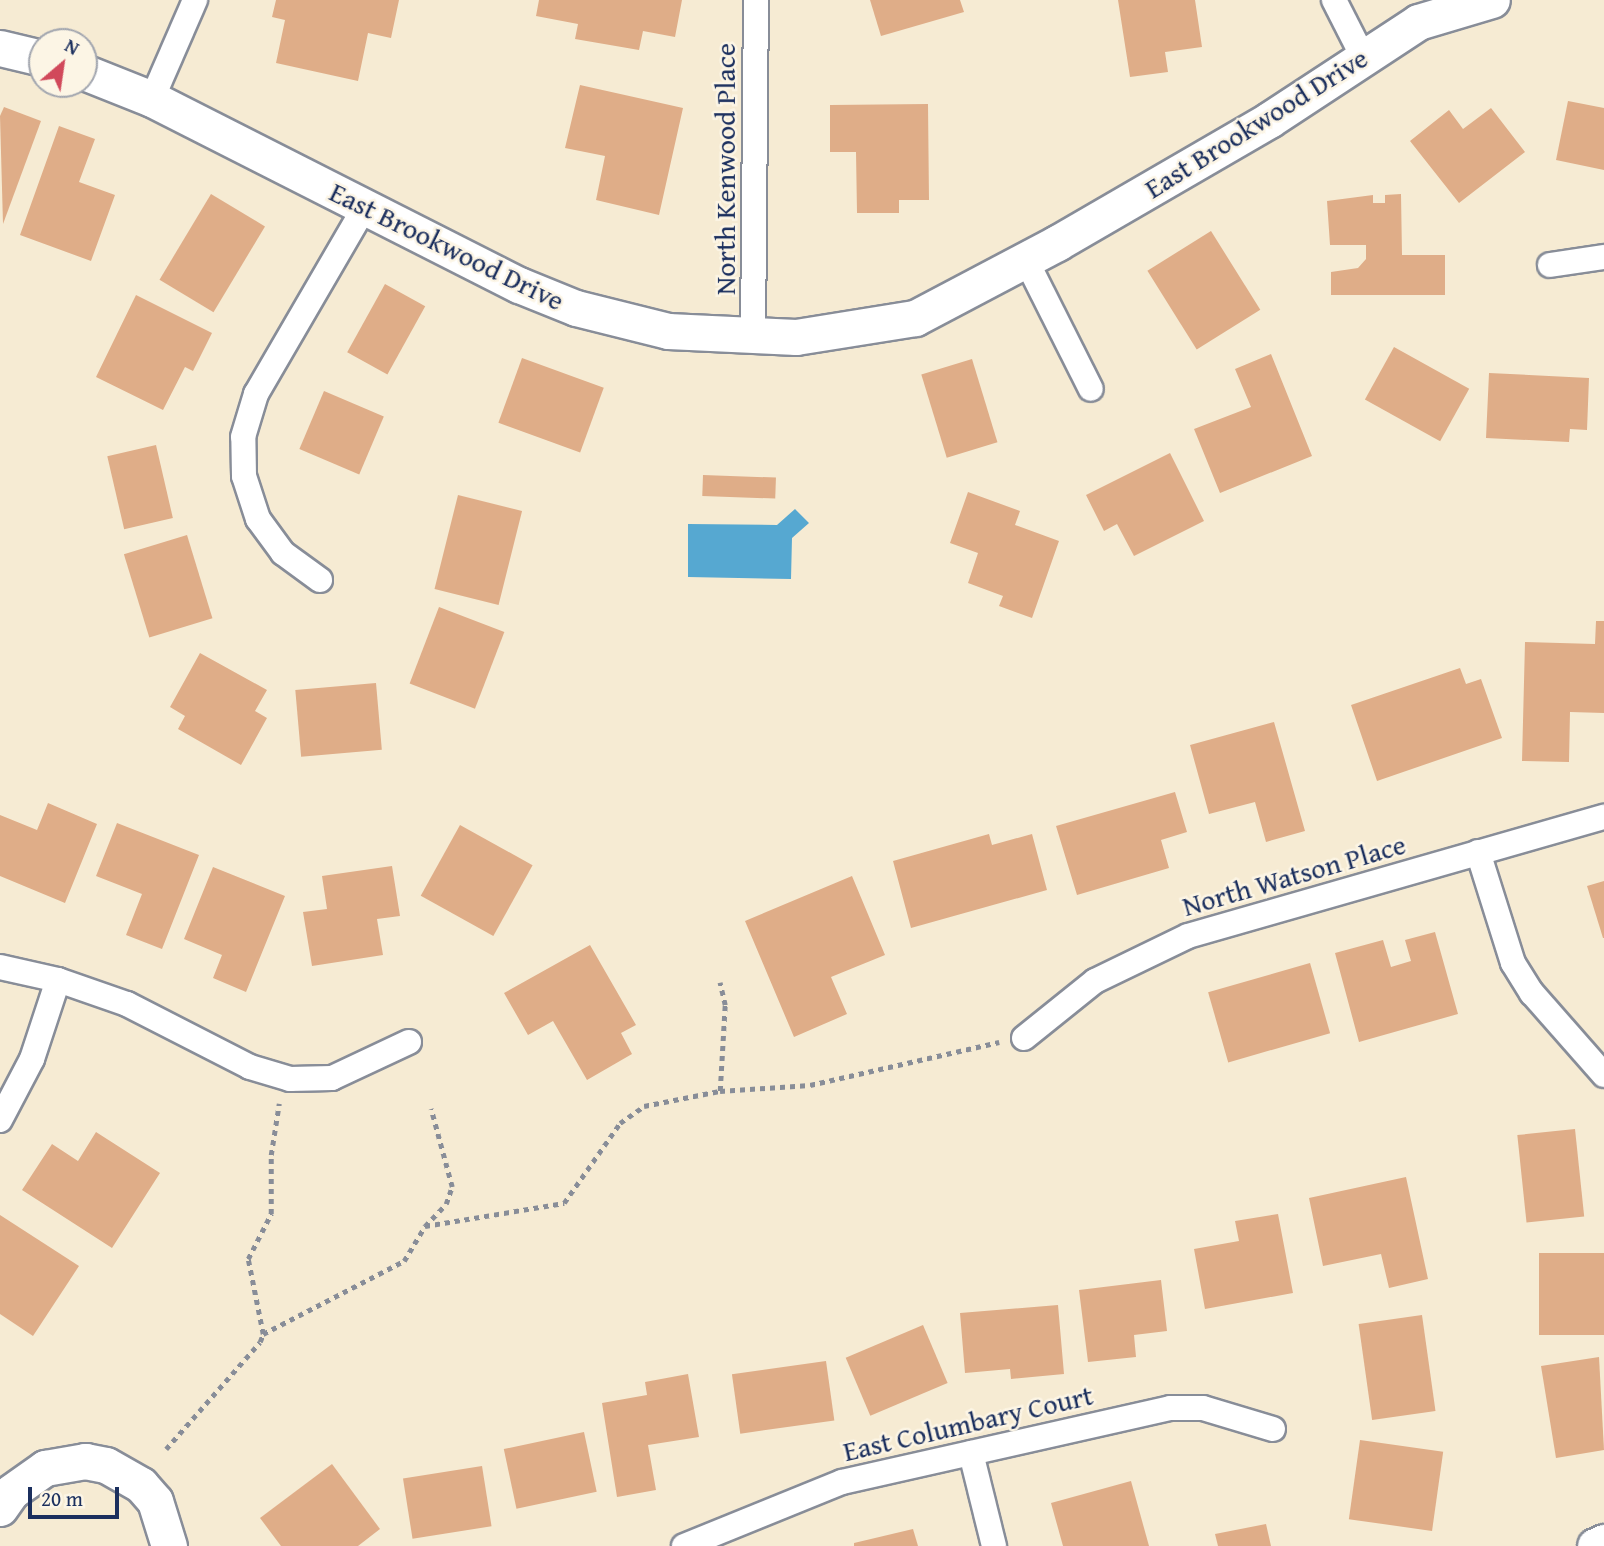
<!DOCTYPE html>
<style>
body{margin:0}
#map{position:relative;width:1604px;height:1546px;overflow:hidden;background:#f6ebd3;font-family:"Gentium Book Plus",serif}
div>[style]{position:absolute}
.water>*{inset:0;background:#56a8d1}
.building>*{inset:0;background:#dfad88;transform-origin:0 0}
.path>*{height:4.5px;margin-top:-2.25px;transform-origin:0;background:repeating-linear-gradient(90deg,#888d98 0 5px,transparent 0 10px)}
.roads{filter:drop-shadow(2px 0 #888d98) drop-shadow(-2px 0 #888d98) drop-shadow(0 2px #888d98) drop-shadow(0 -2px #888d98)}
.street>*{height:24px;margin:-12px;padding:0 12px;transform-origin:12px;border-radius:12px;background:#fff}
.secondary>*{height:35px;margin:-17.5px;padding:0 17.5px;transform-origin:17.5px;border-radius:17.5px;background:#fff}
span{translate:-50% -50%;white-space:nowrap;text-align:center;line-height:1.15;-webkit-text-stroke:5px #fcf5e5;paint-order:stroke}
.street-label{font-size:28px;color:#1b2f5e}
.north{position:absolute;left:28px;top:28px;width:70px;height:70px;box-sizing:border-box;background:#fcf5e5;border:2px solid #a2a6af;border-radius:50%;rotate:29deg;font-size:19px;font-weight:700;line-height:28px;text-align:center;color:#1b2f5e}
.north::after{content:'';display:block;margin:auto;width:24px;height:32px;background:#d1495b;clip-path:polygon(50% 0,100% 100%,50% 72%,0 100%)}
.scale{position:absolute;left:28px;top:1487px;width:91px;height:32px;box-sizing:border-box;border:4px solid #1b2f5e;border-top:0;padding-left:9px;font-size:21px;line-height:24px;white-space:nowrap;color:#1b2f5e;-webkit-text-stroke:5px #fcf5e5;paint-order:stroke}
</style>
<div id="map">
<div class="water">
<i style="clip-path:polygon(795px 509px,809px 523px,792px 538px,791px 579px,688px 577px,688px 524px,777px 525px)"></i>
</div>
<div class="building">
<i style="clip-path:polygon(276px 0,399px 0,391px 38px,368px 33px,358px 81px,276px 63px,285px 20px,272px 17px)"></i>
<i style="clip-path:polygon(539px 0,682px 0,675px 37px,643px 31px,639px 50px,575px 39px,578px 24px,536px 16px)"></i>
<i style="clip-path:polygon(870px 0,960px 0,964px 12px,881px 36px)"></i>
<i style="clip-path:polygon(1118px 0,1195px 0,1202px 47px,1165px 52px,1168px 72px,1130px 77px)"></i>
<i style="clip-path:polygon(580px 85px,683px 108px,659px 215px,596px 200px,605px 156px,565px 148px)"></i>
<i style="clip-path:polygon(1568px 101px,1604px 108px,1604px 170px,1556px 160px)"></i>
<i style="clip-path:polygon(928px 104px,929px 200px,899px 200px,899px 213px,857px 213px,856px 152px,830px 152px,830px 105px)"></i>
<i style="clip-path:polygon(4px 107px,41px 121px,3px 224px,0 116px)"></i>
<i style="clip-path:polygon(1491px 108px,1525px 152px,1459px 203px,1410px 141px,1449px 110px,1463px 129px)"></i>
<i style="clip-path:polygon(59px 126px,95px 139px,79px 182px,115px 195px,91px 261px,20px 235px)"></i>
<i style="left:211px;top:194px;width:63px;height:100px;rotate:31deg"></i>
<i style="clip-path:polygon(1401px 194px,1402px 255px,1445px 255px,1445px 295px,1331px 295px,1331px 272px,1358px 268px,1366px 259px,1366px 245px,1330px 245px,1327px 201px,1373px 195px,1373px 203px,1385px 203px,1385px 195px)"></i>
<i style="left:1211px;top:231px;width:93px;height:75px;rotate:58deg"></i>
<i style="left:385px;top:284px;width:46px;height:78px;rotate:29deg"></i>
<i style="clip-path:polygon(136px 295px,212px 333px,193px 371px,185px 367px,163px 410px,96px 377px)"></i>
<i style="left:1394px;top:347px;width:86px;height:60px;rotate:29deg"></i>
<i style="clip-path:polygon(1271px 354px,1312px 456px,1220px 493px,1194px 429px,1251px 407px,1235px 369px)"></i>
<i style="left:522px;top:358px;width:87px;height:69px;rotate:20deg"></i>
<i style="left:972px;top:359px;width:87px;height:53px;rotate:73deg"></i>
<i style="clip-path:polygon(1489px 373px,1589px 378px,1587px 430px,1570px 429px,1569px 442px,1486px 438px)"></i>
<i style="left:324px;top:391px;width:65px;height:63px;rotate:23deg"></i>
<i style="left:156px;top:445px;width:75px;height:50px;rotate:77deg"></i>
<i style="clip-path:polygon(1170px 453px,1204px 521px,1134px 556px,1117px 524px,1104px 531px,1086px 495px)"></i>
<i style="left:703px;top:475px;width:73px;height:21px;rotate:2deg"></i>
<i style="clip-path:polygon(968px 492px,1020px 511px,1015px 525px,1059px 541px,1032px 618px,999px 606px,1003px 596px,968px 583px,978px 553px,950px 543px)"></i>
<i style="left:458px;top:495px;width:66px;height:97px;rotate:14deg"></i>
<i style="left:187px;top:535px;width:87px;height:66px;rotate:73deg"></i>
<i style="left:439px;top:607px;width:70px;height:82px;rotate:21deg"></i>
<i style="clip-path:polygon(1596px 621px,1604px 621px,1604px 713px,1570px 712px,1569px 762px,1522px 761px,1525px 642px,1595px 644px)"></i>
<i style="clip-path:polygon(200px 653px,267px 690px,255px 711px,267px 718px,241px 765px,178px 729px,185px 716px,170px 707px)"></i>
<i style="clip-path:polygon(1460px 668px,1466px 684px,1481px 679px,1502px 738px,1377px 781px,1351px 705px)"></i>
<i style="left:376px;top:683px;width:67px;height:81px;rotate:85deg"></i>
<i style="clip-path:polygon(1274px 722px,1305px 831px,1266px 842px,1255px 802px,1209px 814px,1190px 745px)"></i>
<i style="clip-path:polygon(1175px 792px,1187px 832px,1161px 840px,1169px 868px,1077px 895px,1056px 826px)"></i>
<i style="clip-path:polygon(48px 803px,97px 824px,65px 903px,0 876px,0 815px,37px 830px)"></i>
<i style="clip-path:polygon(117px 823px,199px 855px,162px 949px,126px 935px,142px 894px,96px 876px)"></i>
<i style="left:460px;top:825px;width:83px;height:81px;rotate:29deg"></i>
<i style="clip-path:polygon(989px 834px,992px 845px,1032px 834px,1047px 890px,911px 928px,893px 861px)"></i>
<i style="clip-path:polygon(392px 866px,400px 916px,377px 919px,383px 955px,312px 966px,303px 912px,327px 909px,322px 876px)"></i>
<i style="clip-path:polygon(213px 867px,285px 896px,246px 992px,213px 978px,222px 955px,184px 939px)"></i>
<i style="clip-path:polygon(852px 876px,885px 955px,831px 977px,847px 1014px,794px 1037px,745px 921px)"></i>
<i style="clip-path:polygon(1604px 881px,1604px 938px,1603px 938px,1587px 886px)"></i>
<i style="clip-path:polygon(1435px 932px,1458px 1014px,1359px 1042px,1335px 953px,1383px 940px,1391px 967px,1411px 961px,1405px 940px)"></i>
<i style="clip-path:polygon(590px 945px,636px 1025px,621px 1033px,632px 1054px,587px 1080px,553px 1021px,528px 1035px,504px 993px)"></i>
<i style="left:1310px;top:963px;width:73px;height:106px;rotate:74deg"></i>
<i style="left:1575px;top:1129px;width:88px;height:58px;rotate:84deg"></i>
<i style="clip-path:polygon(96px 1132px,160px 1173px,112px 1248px,22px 1190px,52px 1144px,78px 1161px)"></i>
<i style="clip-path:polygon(1406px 1177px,1428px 1279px,1389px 1288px,1381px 1254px,1323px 1266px,1309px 1198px)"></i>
<i style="clip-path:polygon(1278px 1214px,1293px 1293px,1205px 1309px,1194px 1249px,1239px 1241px,1235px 1221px)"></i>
<i style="clip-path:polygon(0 1215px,79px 1266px,33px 1336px,0 1314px)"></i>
<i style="left:1604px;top:1253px;width:82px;height:65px;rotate:90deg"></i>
<i style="clip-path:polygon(1161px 1280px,1167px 1331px,1134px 1335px,1136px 1357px,1088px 1362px,1079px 1290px)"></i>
<i style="clip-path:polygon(1058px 1305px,1064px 1374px,1011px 1379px,1010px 1369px,965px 1373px,960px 1313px)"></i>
<i style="left:1422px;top:1315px;width:97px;height:64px;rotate:82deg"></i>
<i style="left:923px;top:1325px;width:63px;height:84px;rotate:67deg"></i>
<i style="clip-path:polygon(1599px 1357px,1604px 1450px,1556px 1458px,1541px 1366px)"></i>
<i style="left:826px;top:1361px;width:60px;height:95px;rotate:82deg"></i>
<i style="clip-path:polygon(688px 1374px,699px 1437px,648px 1445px,656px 1490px,617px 1497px,602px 1403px,647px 1395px,645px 1382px)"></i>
<i style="left:584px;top:1432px;width:61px;height:82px;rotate:78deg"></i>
<i style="left:1360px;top:1440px;width:84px;height:80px;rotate:8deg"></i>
<i style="clip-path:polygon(332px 1464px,380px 1529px,358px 1546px,281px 1546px,260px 1518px)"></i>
<i style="left:482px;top:1466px;width:61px;height:80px;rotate:81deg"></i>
<i style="clip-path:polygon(1131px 1481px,1149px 1546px,1063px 1546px,1051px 1503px)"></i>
<i style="clip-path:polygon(1266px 1524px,1271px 1546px,1218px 1546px,1215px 1534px)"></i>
<i style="clip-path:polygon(913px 1529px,918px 1546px,854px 1546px,854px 1543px)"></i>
</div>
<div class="path">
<i style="left:720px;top:1091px;width:86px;rotate:-86.7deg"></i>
<i style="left:725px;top:1005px;width:23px;rotate:-103deg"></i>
<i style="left:425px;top:1226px;width:141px;rotate:-9.4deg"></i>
<i style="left:564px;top:1203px;width:98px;rotate:-55deg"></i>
<i style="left:620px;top:1123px;width:29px;rotate:-35deg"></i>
<i style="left:644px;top:1106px;width:77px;rotate:-11.2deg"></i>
<i style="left:720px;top:1091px;width:90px;rotate:-3.8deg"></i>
<i style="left:810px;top:1085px;width:194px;rotate:-12.8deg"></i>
<i style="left:263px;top:1334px;width:159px;rotate:-27.4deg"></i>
<i style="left:404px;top:1261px;width:41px;rotate:-59deg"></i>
<i style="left:425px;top:1226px;width:30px;rotate:-46deg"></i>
<i style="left:446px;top:1204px;width:18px;rotate:-71deg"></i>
<i style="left:452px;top:1187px;width:81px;rotate:-105.1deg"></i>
<i style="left:166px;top:1449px;width:142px;rotate:-48.7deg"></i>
<i style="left:260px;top:1342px;width:9px;rotate:-69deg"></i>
<i style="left:263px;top:1334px;width:76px;rotate:-101.3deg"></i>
<i style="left:248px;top:1259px;width:51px;rotate:-62.9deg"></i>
<i style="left:271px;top:1214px;width:59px;rotate:-90deg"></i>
<i style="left:271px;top:1155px;width:52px;rotate:-81.1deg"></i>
</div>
<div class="roads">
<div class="street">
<i style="left:1334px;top:0;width:62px;rotate:63deg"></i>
<i style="left:152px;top:99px;width:108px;rotate:-66.5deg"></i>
<i style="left:1026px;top:260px;width:144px;rotate:63.3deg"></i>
<i style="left:1550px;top:265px;width:55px;rotate:-8.4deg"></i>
<i style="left:753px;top:338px;width:338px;rotate:-89.5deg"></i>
<i style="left:320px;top:580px;width:46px;rotate:-143.9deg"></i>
<i style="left:283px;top:553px;width:42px;rotate:-126.3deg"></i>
<i style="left:258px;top:519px;width:45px;rotate:-108deg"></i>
<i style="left:244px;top:476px;width:39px;rotate:-91deg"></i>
<i style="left:243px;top:437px;width:45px;rotate:-73.2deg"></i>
<i style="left:256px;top:394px;width:216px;rotate:-59.8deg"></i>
<i style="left:1478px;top:852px;width:116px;rotate:72.5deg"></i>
<i style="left:1513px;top:963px;width:36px;rotate:58deg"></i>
<i style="left:1532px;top:993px;width:109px;rotate:48.7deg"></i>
<i style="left:0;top:967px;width:59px;rotate:12.6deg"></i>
<i style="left:58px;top:980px;width:73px;rotate:19.2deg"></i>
<i style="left:127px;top:1004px;width:138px;rotate:27.1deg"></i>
<i style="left:250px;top:1067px;width:42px;rotate:16.7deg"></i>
<i style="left:290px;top:1079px;width:42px;rotate:-1.4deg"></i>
<i style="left:332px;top:1078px;width:85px;rotate:-25.1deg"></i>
<i style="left:1024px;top:1038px;width:91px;rotate:-38.8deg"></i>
<i style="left:1095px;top:981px;width:103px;rotate:-25.8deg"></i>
<i style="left:1188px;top:936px;width:433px;rotate:-16deg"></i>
<i style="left:0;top:1120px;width:69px;rotate:-62.3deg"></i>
<i style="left:32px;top:1059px;width:83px;rotate:-71.8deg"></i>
<i style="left:971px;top:1453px;width:96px;rotate:76.1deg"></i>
<i style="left:684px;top:1546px;width:170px;rotate:-22.1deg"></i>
<i style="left:842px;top:1482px;width:336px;rotate:-12.7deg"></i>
<i style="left:1170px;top:1408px;width:33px"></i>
<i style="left:1203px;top:1408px;width:73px;rotate:16.7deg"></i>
</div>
<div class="secondary">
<i style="left:0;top:48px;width:43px;rotate:13.4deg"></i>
<i style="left:84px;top:72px;width:73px;rotate:21.7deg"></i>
<i style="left:152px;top:99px;width:411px;rotate:26.9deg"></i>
<i style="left:519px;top:285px;width:61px;rotate:22deg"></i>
<i style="left:576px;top:308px;width:95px;rotate:14deg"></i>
<i style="left:668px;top:331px;width:128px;rotate:2.7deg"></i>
<i style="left:796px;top:337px;width:121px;rotate:-9.1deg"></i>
<i style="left:915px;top:318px;width:161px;rotate:-27.8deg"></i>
<i style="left:1057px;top:243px;width:245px;rotate:-30.1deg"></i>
<i style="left:1269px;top:120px;width:178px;rotate:-33.3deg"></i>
<i style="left:1418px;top:22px;width:77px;rotate:-16.6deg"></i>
<i style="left:0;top:1508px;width:19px;rotate:-55deg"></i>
<i style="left:11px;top:1492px;width:42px;rotate:-35.2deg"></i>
<i style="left:45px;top:1468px;width:41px;rotate:-9.9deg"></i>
<i style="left:85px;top:1461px;width:21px;rotate:11deg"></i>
<i style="left:106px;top:1465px;width:40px;rotate:29.7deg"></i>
<i style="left:141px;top:1485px;width:21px;rotate:49deg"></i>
<i style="left:155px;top:1501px;width:47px;rotate:72.7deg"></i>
<i style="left:1595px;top:1546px;width:10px;rotate:-24deg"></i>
</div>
</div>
<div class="street-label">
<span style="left:1256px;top:123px;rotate:-32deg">East Brookwood Drive</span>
<span style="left:725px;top:169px;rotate:-90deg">North Kenwood Place</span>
<span style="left:447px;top:246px;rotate:26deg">East Brookwood Drive</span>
<span style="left:1294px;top:875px;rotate:-16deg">North Watson Place</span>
<span style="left:968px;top:1423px;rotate:-13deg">East Columbary Court</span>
</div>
<div class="north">N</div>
<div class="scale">20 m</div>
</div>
